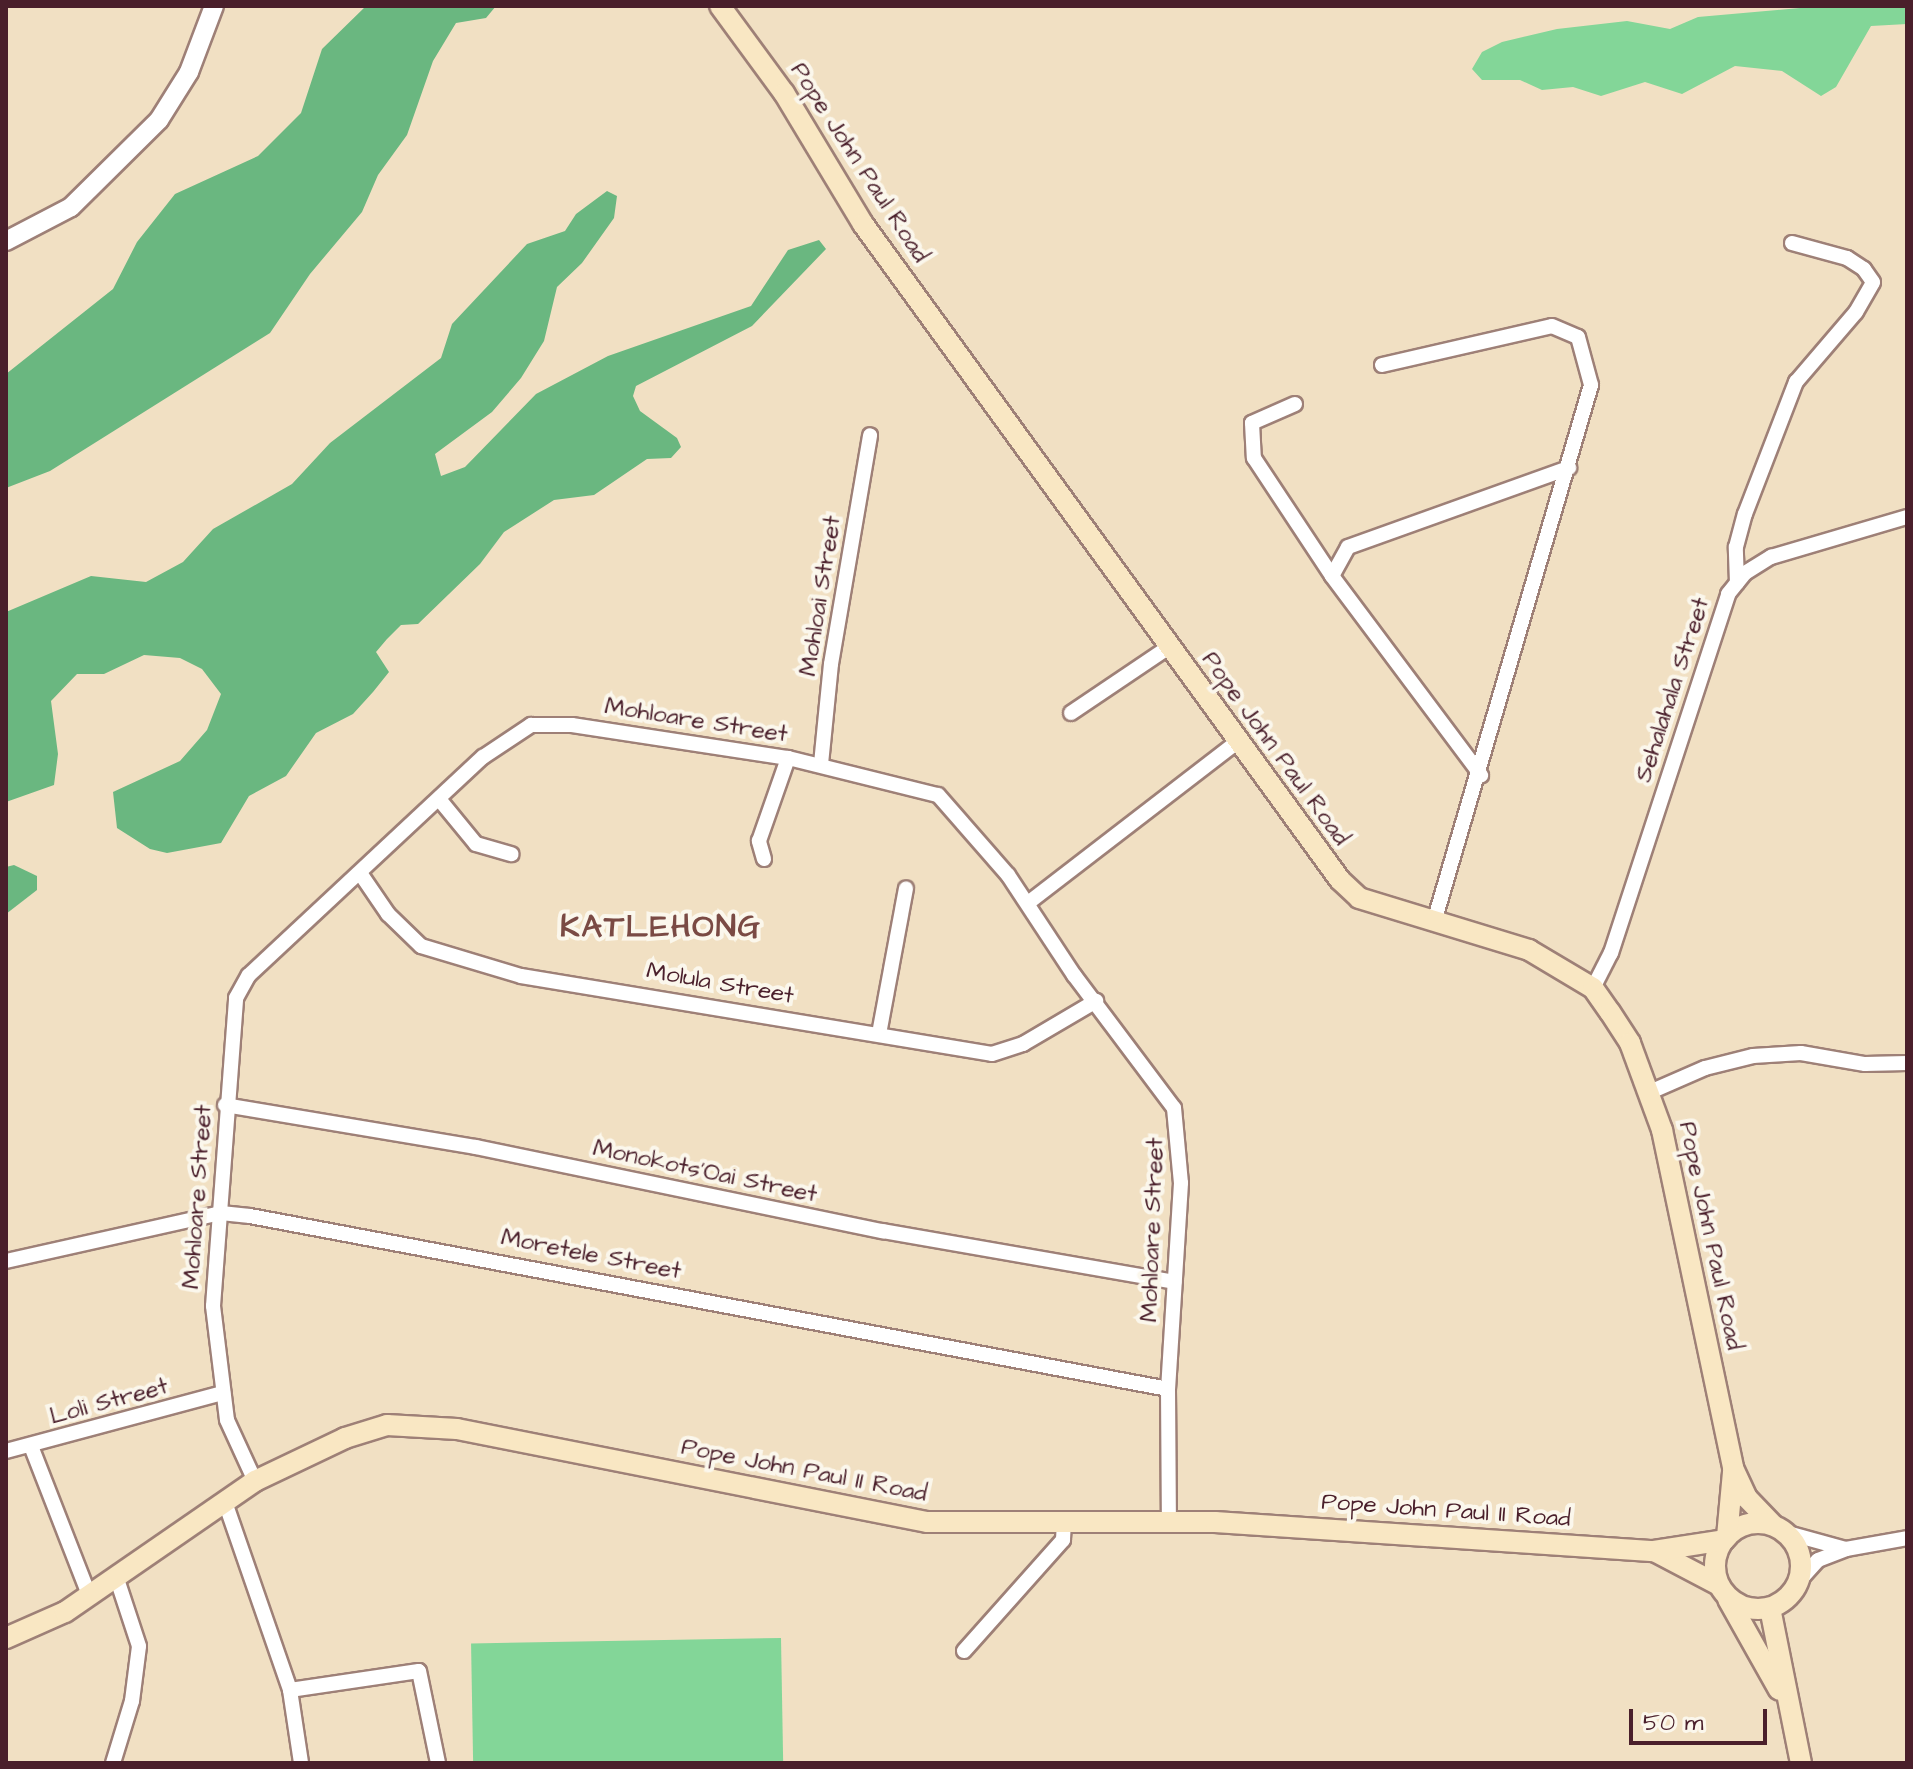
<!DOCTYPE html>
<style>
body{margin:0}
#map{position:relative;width:1913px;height:1769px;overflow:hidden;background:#f1e0c3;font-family:"Architects Daughter",sans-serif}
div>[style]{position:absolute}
.green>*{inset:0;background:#83d698;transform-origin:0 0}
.forest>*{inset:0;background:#6ab780}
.roads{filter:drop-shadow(2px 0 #9e8077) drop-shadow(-2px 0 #9e8077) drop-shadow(0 2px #9e8077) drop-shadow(0 -2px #9e8077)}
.minor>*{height:14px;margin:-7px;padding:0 7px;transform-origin:7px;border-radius:7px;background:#fff}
.tertiary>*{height:18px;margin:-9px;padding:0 9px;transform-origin:9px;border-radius:9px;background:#fff}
.secondary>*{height:20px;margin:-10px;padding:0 10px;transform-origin:10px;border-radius:10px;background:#f9e7c3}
.secondary>.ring{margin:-10px;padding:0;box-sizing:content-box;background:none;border:20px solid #f9e7c3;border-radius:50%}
span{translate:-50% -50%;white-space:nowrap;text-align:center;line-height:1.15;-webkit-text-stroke:8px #fbf7ec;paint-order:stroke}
.street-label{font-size:24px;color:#4a1f2b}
.district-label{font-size:32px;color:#7a4a44;font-weight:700;letter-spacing:2px}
.frame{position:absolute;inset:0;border:8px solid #4a1f2b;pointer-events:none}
.scale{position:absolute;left:1629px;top:1709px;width:138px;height:36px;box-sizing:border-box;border:4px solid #4a1f2b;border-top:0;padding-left:10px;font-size:24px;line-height:28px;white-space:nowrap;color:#4a1f2b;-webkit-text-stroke:6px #fbf7ec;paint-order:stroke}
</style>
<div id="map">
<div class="green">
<i style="clip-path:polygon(1822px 6px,1907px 6px,1907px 24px,1871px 26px,1836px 87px,1821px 96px,1782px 71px,1735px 66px,1682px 94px,1645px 82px,1601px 96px,1573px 87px,1542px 90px,1520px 80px,1482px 80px,1472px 69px,1482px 52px,1502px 42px,1557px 29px,1627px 21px,1670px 29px,1698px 17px)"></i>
<i style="left:781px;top:1638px;width:125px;height:310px;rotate:89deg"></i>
</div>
<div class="forest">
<i style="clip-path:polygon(366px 6px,496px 6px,486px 18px,456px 23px,433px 61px,407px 135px,378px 175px,362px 212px,310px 274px,270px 333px,50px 471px,6px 488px,6px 374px,113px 289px,137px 242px,175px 194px,258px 156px,301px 113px,322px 49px)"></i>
<i style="clip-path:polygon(607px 191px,617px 196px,614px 218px,582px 263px,557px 287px,544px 341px,521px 378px,492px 412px,435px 454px,441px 476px,465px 467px,536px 394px,608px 356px,751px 306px,788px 250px,819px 240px,826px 249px,752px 326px,636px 386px,633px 396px,640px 411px,677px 438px,681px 447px,671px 458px,647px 459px,594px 495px,554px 500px,504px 532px,480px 564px,418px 624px,401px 625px,387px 639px,376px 652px,389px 672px,373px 692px,353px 714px,316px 733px,286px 776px,249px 796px,221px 843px,167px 853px,150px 849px,117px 828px,113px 792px,180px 761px,207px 730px,221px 694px,202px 669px,180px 658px,144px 655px,104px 674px,77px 674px,51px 701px,58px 754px,54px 785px,6px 802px,6px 612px,91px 576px,146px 582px,183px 562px,213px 529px,292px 484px,330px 443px,441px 358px,452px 324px,527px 244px,565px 231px,576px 214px)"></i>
<i style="clip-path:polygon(14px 865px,37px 876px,37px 890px,6px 914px,6px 867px)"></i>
</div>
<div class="roads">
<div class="minor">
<i style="left:1382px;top:365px;width:174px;rotate:-12.9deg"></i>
<i style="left:1552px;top:326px;width:28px;rotate:23deg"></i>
<i style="left:1578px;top:337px;width:50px;rotate:74.8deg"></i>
<i style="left:1591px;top:385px;width:559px;rotate:106.3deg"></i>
<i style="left:1295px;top:404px;width:47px;rotate:156.2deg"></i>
<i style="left:1252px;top:423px;width:35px;rotate:87deg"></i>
<i style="left:1254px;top:458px;width:141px;rotate:56.5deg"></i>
<i style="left:1332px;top:576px;width:249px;rotate:53.2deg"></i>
<i style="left:1332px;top:576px;width:33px;rotate:-61deg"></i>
<i style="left:1348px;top:547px;width:235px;rotate:-19.7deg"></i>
<i style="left:1737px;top:583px;width:36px;rotate:-92deg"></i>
<i style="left:1736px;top:547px;width:34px;rotate:-75deg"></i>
<i style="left:1745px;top:514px;width:142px;rotate:-68.9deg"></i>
<i style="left:1796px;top:382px;width:92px;rotate:-49.4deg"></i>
<i style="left:1856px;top:312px;width:34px;rotate:-60deg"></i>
<i style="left:1873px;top:282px;width:16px;rotate:-125deg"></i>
<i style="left:1864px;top:269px;width:20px;rotate:-147deg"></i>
<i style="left:1847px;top:258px;width:57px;rotate:-164.7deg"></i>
<i style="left:1071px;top:713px;width:118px;rotate:-34deg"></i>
<i style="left:821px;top:764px;width:100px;rotate:-84.3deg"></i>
<i style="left:831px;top:664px;width:232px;rotate:-80.3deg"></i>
<i style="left:439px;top:799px;width:58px;rotate:50.6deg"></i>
<i style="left:476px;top:844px;width:37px;rotate:16deg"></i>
<i style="left:764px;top:859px;width:19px;rotate:-106deg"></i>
<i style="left:759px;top:841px;width:88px;rotate:-70.7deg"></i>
<i style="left:360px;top:873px;width:50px;rotate:55.7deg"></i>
<i style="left:388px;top:914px;width:46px;rotate:44.1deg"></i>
<i style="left:421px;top:946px;width:104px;rotate:16.7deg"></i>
<i style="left:521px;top:976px;width:477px;rotate:9.4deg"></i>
<i style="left:992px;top:1054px;width:33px;rotate:-18deg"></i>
<i style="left:1023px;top:1044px;width:85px;rotate:-30.5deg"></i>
<i style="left:1028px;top:903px;width:262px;rotate:-37.6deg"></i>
<i style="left:1593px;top:988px;width:39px;rotate:-63deg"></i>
<i style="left:1611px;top:953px;width:378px;rotate:-71.9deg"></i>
<i style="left:1728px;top:594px;width:27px;rotate:-51deg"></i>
<i style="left:1745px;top:573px;width:31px;rotate:-32deg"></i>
<i style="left:1771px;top:557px;width:142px;rotate:-16.4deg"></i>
<i style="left:879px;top:1034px;width:148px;rotate:-79.5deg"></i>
<i style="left:1650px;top:1092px;width:60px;rotate:-23.6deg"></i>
<i style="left:1705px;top:1068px;width:49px;rotate:-14deg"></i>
<i style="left:1753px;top:1056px;width:48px;rotate:-3.6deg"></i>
<i style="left:1801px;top:1053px;width:65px;rotate:9.8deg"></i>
<i style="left:1865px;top:1064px;width:42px;rotate:-1.4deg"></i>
<i style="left:225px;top:1105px;width:254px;rotate:9.5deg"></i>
<i style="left:476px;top:1147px;width:416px;rotate:11.7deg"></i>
<i style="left:883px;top:1231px;width:296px;rotate:9.9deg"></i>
<i style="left:6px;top:1261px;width:220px;rotate:-12.6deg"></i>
<i style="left:221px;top:1213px;width:29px;rotate:6deg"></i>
<i style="left:250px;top:1216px;width:934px;rotate:10.67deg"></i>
<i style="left:31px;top:1446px;width:160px;rotate:68.7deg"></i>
<i style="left:6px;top:1451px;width:225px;rotate:-15deg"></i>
<i style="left:255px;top:1481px;width:67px;rotate:-114.7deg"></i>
<i style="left:227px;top:1420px;width:115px;rotate:-97deg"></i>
<i style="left:213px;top:1306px;width:309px;rotate:-85.7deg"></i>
<i style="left:236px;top:998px;width:26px;rotate:-61deg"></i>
<i style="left:249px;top:975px;width:320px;rotate:-43deg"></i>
<i style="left:483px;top:757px;width:58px;rotate:-33.7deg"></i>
<i style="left:531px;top:725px;width:41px"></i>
<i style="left:572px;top:725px;width:219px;rotate:8.7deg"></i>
<i style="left:788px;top:758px;width:154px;rotate:13.9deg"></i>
<i style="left:938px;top:795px;width:106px;rotate:48.8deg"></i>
<i style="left:1008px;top:875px;width:120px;rotate:56.6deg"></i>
<i style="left:1074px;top:975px;width:166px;rotate:53.1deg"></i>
<i style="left:1174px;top:1108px;width:75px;rotate:84.7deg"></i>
<i style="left:1181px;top:1183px;width:206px;rotate:93.6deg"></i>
<i style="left:1168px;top:1389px;width:132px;rotate:89.6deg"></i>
<i style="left:225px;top:1502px;width:199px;rotate:70.9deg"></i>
<i style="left:290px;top:1690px;width:74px;rotate:81.4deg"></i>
<i style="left:1784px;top:1532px;width:64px;rotate:15.3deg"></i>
<i style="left:1799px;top:1581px;width:28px;rotate:-48deg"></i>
<i style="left:1818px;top:1560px;width:30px;rotate:-21deg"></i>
<i style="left:1846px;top:1549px;width:62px;rotate:-10.2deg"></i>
<i style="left:964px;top:1651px;width:149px;rotate:-48.3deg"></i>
<i style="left:1063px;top:1540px;width:18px;rotate:-87deg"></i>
<i style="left:290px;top:1690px;width:130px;rotate:-8.4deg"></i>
<i style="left:419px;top:1671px;width:94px;rotate:78.3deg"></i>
<i style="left:113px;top:1763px;width:65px;rotate:-73deg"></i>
<i style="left:132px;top:1701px;width:55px;rotate:-82.7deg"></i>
<i style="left:139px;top:1646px;width:74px;rotate:-108.2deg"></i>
</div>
<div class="tertiary">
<i style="left:6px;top:241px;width:73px;rotate:-27.6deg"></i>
<i style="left:71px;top:207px;width:124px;rotate:-44.7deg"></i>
<i style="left:159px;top:120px;width:57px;rotate:-58deg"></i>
<i style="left:189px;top:72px;width:71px;rotate:-69.3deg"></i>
</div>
<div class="secondary">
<i style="left:720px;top:6px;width:108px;rotate:53.7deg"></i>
<i style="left:784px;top:93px;width:153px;rotate:58.9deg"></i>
<i style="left:863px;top:224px;width:811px;rotate:53.98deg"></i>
<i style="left:1340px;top:880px;width:26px;rotate:43deg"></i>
<i style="left:1359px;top:898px;width:178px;rotate:17deg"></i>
<i style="left:1529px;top:950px;width:74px;rotate:30.7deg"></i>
<i style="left:1593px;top:988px;width:29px;rotate:55deg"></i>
<i style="left:1610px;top:1012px;width:37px;rotate:57deg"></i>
<i style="left:1630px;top:1043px;width:93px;rotate:69.8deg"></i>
<i style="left:1662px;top:1130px;width:345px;rotate:78.1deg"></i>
<i style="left:1733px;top:1468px;width:33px;rotate:65deg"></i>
<i style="left:1747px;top:1498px;width:37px;rotate:46deg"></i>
<i class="ring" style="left:1715px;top:1523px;width:66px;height:66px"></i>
<i style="left:1727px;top:1537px;width:65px;rotate:-84.7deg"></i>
<i style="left:1654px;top:1551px;width:73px;rotate:27.6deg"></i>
<i style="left:1728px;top:1599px;width:104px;rotate:60.7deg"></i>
<i style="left:1770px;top:1608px;width:158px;rotate:78.7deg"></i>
<i style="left:6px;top:1638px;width:64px;rotate:-23.8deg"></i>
<i style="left:65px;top:1612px;width:231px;rotate:-34.6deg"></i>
<i style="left:255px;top:1481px;width:100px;rotate:-25.5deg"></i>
<i style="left:345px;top:1438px;width:44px;rotate:-17.2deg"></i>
<i style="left:387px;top:1425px;width:70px;rotate:3.3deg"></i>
<i style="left:457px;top:1429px;width:479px;rotate:11.2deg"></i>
<i style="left:927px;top:1522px;width:288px"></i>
<i style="left:1215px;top:1522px;width:440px;rotate:3.8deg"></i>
<i style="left:1654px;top:1551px;width:71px;rotate:-8.9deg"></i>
</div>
</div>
<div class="street-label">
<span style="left:859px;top:163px;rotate:57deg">Pope John Paul Road</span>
<span style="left:821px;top:596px;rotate:-81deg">Mohloai Street</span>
<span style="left:1673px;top:690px;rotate:-72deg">Sehalahala Street</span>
<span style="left:696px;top:721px;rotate:9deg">Mohloare Street</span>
<span style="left:1275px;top:749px;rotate:54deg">Pope John Paul Road</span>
<span style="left:720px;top:984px;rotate:10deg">Molula Street</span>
<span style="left:705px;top:1172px;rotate:12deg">Monokots'Oai Street</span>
<span style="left:198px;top:1197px;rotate:-86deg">Mohloare Street</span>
<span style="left:1153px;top:1230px;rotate:-88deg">Mohloare Street</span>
<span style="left:1710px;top:1236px;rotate:78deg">Pope John Paul Road</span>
<span style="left:591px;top:1255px;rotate:11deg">Moretele Street</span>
<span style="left:109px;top:1402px;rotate:-15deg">Loli Street</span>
<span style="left:804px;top:1471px;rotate:11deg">Pope John Paul II Road</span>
<span style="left:1446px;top:1511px;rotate:4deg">Pope John Paul II Road</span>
</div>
<div class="district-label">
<span style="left:661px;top:927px">KATLEHONG</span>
</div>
<div class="frame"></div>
<div class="scale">50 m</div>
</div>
